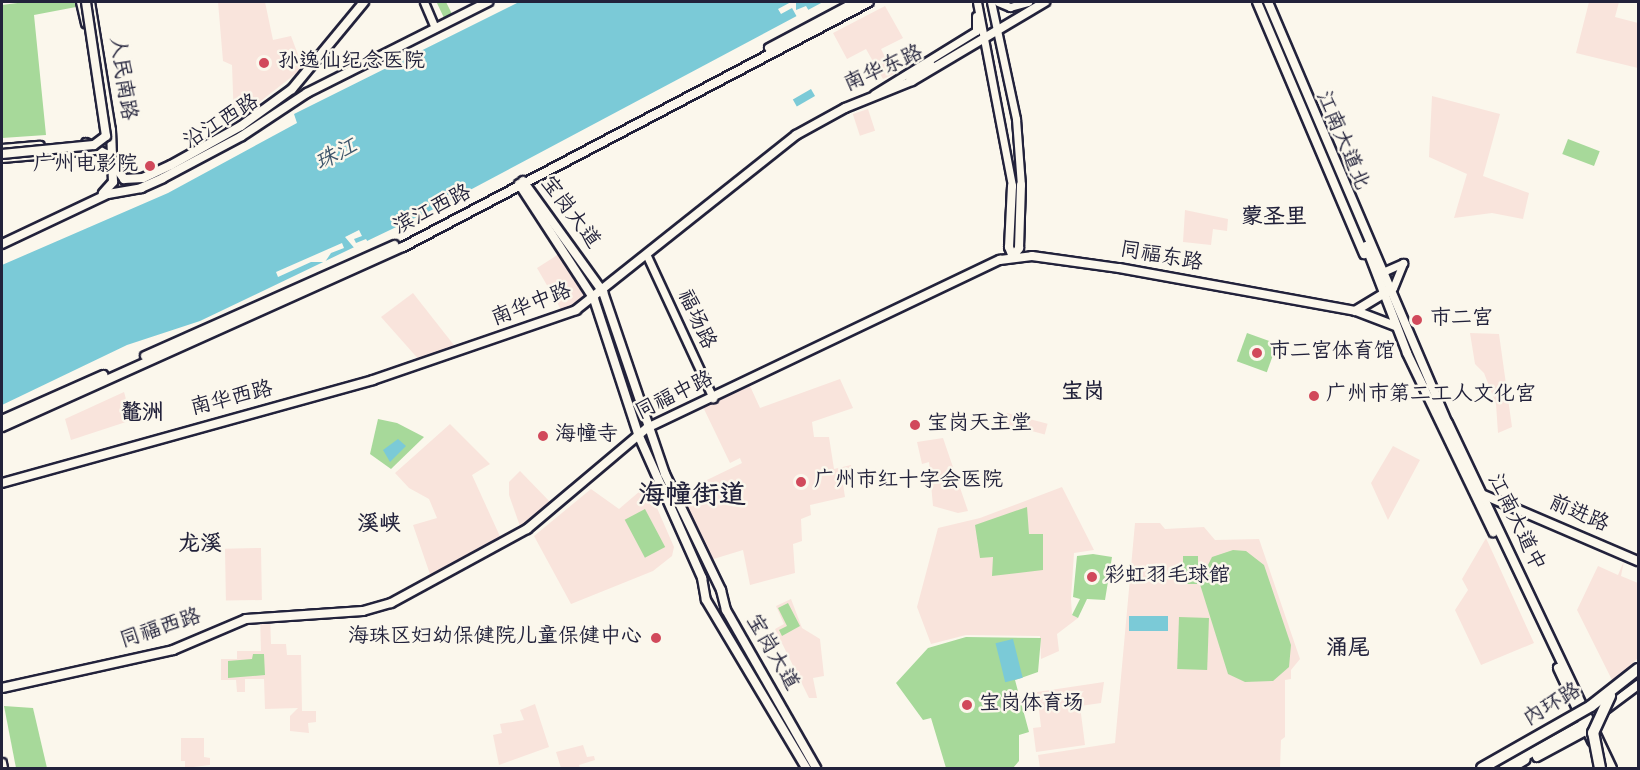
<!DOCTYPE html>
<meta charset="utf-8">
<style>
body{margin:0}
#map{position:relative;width:1640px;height:770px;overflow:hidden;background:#fbf7ec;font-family:Dekko,"LXGW WenKai TC",sans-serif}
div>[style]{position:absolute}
.built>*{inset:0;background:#f9e4dc;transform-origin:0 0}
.green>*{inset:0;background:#a7d99a;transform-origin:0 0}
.water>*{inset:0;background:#7bcad7;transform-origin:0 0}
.pier>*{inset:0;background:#fbf7ec}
.roads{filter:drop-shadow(2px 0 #22223b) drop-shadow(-2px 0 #22223b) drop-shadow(0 2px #22223b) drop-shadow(0 -2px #22223b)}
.minor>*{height:7px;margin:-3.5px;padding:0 3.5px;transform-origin:3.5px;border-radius:3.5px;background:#fbf7ec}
.major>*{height:8px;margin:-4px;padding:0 4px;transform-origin:4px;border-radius:4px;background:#fbf7ec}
.highway>*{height:10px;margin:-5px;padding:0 5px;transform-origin:5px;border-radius:5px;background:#fbf7ec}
.bridges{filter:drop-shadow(2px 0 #22223b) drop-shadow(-2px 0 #22223b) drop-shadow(0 2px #22223b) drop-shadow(0 -2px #22223b)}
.major-bridge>*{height:8px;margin:-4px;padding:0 4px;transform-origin:4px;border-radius:4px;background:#fbf7ec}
.highway-bridge>*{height:10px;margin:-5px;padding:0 5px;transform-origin:5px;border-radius:5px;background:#fbf7ec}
.dots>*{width:16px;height:16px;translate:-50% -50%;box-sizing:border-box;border:3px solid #fbf7ec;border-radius:50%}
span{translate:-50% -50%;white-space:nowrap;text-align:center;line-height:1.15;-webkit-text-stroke:5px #fbf7ec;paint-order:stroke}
.poi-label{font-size:21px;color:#22223b}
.left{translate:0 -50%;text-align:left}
.right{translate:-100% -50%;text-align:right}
.street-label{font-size:21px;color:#22223b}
.water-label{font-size:22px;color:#3d546a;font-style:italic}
.neighbourhood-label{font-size:22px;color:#22223b;font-weight:700}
.district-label{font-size:27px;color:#22223b;font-weight:700}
.frame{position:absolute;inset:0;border:3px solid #22223b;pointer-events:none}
</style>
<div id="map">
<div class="built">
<i style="clip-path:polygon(218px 2px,265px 2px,273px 40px,291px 36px,303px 68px,234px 122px,232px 65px,223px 61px)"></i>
<i style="clip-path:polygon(1589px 2px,1619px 2px,1615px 17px,1638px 23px,1638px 68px,1576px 53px)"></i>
<i style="clip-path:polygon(885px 6px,903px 38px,881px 49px,894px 74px,883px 79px,866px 49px,847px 59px,833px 33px)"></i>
<i style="clip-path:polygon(1432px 96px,1500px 114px,1483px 176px,1529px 193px,1523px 219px,1492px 213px,1454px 218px,1467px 174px,1429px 157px)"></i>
<i style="left:868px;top:109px;width:23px;height:16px;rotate:72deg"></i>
<i style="clip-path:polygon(1185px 210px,1228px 219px,1227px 231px,1213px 229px,1211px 245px,1183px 242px)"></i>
<i style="clip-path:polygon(559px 254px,591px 299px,563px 313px,537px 268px)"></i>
<i style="clip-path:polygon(413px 293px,457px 349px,421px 362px,381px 317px)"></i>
<i style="clip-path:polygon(1470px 333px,1499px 334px,1512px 427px,1498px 433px,1496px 404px,1484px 373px,1475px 364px)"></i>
<i style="clip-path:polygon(840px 379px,853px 408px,812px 422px,814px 437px,829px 437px,834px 469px,851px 465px,855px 481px,843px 484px,845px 497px,810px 505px,811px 515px,801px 519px,802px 541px,793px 544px,795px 573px,750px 585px,743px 550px,707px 561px,678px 494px,742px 463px,740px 458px,730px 463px,703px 407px,750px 386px,760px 408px)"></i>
<i style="clip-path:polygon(124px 392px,132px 420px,71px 440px,65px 419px)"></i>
<i style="left:1007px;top:413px;width:42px;height:11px;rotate:15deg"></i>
<i style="clip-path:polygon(450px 424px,490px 464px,472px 475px,503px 543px,433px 583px,413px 525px,437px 518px,429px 499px,409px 488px,395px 473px)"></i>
<i style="clip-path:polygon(943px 438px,968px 511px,958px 513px,933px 506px,929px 462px,922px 464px,917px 442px)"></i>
<i style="clip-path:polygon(1393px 446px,1420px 460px,1388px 520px,1371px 483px)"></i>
<i style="clip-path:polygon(520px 471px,553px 505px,521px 529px,509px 495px,509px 482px)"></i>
<i style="clip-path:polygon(647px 485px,674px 547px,672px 556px,653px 571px,571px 604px,534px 536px,591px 489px,619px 509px)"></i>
<i style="clip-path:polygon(1062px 487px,1094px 550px,1074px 553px,1071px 599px,1072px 615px,1078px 618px,1057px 634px,1059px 651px,1041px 659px,1040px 636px,966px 635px,931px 644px,917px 607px,938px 528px,980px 518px)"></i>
<i style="clip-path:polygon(1135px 523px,1160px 523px,1165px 529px,1204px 527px,1215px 540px,1259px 539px,1300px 659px,1291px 670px,1291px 679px,1285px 680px,1285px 737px,1281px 740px,1280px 768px,1040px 768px,1038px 755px,1115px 743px)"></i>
<i style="clip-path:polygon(1486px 538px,1534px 643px,1481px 665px,1455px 610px,1468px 590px,1462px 579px)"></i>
<i style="left:261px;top:548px;width:52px;height:36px;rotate:89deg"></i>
<i style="clip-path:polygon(1624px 561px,1621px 576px,1638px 583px,1638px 658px,1613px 682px,1577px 610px,1598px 566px,1618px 575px)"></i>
<i style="clip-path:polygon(791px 599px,802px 628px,820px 639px,824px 676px,813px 678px,817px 698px,809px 698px,775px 629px,784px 624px,776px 606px)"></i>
<i style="clip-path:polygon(260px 616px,270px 616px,271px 644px,286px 644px,287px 655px,301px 655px,302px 711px,316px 711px,316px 722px,308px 723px,309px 733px,290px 731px,290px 716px,298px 708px,265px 709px,264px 679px,245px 679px,245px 692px,237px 692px,236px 680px,221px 680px,221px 659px,237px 659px,237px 651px,261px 651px)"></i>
<i style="clip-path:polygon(1104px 682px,1101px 703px,1080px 706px,1085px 745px,1036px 752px,1033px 728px,1041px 727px,1037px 692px)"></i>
<i style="clip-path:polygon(535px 704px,549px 747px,499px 765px,493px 735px,502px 733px,500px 724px,524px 720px,520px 710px)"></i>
<i style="clip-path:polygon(181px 738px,204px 738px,204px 757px,210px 758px,210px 765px,185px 768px,185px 761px,181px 761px)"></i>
<i style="clip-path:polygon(583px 745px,587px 757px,594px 756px,595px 760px,579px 765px,580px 768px,561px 768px,556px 752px)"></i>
</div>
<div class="green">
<i style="clip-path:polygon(25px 2px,75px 2px,76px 7px,34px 15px,46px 135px,2px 138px,2px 5px)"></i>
<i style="clip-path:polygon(446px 2px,452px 14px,444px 18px,437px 3px)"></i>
<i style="left:1568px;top:139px;width:34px;height:16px;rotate:21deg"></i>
<i style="left:1247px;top:333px;width:32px;height:30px;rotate:20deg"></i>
<i style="clip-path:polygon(378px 419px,397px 423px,424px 437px,391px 469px,370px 454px)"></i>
<i style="clip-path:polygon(1027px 507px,1029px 534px,1043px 534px,1043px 570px,992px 576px,993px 557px,980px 558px,975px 525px)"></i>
<i style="left:645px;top:509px;width:43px;height:23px;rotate:62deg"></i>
<i style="clip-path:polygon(1233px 550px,1246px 551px,1264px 565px,1291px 645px,1289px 667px,1273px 681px,1245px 682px,1228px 674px,1198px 578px,1197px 584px,1183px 584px,1183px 556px,1198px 556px,1198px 575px,1204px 573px,1212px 557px)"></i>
<i style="clip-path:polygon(1093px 554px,1112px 557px,1105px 600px,1087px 599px,1078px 618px,1072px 615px,1080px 599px,1073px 597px,1077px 556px)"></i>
<i style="clip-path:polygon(788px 603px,800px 626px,782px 636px,779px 630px,787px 626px,778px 608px)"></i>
<i style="left:1179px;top:617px;width:30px;height:52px;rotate:2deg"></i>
<i style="clip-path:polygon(966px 637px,1041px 638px,1038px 672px,1015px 680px,1029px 732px,1019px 735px,1019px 761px,1013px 768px,946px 768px,931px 718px,923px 720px,896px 683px,928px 648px)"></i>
<i style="clip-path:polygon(253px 654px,264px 654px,265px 675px,228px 678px,228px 661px,252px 659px)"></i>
<i style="clip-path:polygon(4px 706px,33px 708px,47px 768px,16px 768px)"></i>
</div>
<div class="water">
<i style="clip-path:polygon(519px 2px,823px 2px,438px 207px,200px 321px,127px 345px,2px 405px,2px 265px,168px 193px,297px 123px,294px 114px)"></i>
<i style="left:811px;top:89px;width:8px;height:21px;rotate:60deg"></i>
<i style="clip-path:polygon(398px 439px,406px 446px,390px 462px,383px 450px)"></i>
<i style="left:1129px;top:616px;width:39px;height:15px"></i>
<i style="left:1013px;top:639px;width:40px;height:18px;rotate:76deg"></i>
</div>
<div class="pier">
<i style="clip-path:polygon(791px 2px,796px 2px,796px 10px,806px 6px,809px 11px,797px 17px,792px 8px,781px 14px,778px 9px)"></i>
<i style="clip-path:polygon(359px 230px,362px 236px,354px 239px,356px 243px,366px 239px,369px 244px,357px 246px,356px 250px,345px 237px)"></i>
<i style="clip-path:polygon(342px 243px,344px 248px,331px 253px,325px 262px,311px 262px,278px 277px,276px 272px)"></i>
</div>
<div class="roads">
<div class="minor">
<i style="left:424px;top:2px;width:28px;rotate:67deg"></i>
<i style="left:977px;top:2px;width:187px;rotate:79.2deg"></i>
<i style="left:991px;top:2px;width:120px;rotate:77.9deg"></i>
<i style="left:1016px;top:119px;width:66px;rotate:85.7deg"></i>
<i style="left:998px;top:2px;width:13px;rotate:23deg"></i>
<i style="left:1010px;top:7px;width:19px;rotate:-16deg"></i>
<i style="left:874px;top:94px;width:120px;rotate:-31.7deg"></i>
<i style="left:976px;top:31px;width:15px;rotate:-90deg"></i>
<i style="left:647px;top:256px;width:157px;rotate:65.1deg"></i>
<i style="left:1385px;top:271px;width:20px;rotate:-24deg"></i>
<i style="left:1393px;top:288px;width:27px;rotate:-68deg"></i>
</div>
<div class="major">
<i style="left:81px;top:2px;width:22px;rotate:77deg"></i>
<i style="left:90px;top:2px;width:130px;rotate:80.7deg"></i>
<i style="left:111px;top:130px;width:52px;rotate:87.8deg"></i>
<i style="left:113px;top:182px;width:15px;rotate:132deg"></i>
<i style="left:1257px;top:2px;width:274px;rotate:67deg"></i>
<i style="left:1268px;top:2px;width:458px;rotate:66.9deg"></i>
<i style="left:1448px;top:423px;width:382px;rotate:64.6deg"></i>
<i style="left:769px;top:48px;width:98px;rotate:-27.9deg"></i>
<i style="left:910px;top:77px;width:24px;rotate:-33deg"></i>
<i style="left:86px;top:143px;width:23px;rotate:29deg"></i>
<i style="left:106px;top:154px;width:31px;rotate:54deg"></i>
<i style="left:124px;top:179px;width:19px;rotate:-3deg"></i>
<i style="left:143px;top:178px;width:31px;rotate:-25deg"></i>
<i style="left:171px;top:165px;width:80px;rotate:-29.1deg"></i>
<i style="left:241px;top:126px;width:63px;rotate:-36deg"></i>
<i style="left:292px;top:89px;width:113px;rotate:-50.4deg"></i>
<i style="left:2px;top:149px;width:38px;rotate:-5deg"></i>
<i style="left:2px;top:158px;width:93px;rotate:-4.9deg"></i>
<i style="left:523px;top:181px;width:137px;rotate:54.2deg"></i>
<i style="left:603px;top:292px;width:192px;rotate:71.2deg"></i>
<i style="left:665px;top:474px;width:129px;rotate:64.2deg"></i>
<i style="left:721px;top:590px;width:21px;rotate:76deg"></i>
<i style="left:726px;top:610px;width:182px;rotate:60.3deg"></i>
<i style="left:519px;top:184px;width:137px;rotate:56.9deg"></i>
<i style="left:594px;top:299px;width:142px;rotate:71.9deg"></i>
<i style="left:638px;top:434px;width:158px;rotate:66deg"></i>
<i style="left:702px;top:578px;width:22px;rotate:80deg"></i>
<i style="left:706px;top:600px;width:196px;rotate:59.2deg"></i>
<i style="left:1012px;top:186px;width:61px;rotate:92.8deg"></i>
<i style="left:1009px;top:247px;width:11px;rotate:68deg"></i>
<i style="left:2px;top:244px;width:117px;rotate:-25.3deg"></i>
<i style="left:108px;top:194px;width:34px;rotate:-10deg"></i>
<i style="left:141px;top:188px;width:24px;rotate:-24deg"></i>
<i style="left:163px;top:178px;width:89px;rotate:-28deg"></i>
<i style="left:242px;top:136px;width:78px;rotate:-33.5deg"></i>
<i style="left:307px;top:93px;width:203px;rotate:-26.7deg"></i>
<i style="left:1366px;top:246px;width:115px;rotate:69deg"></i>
<i style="left:1407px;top:353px;width:199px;rotate:64.3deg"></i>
<i style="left:1013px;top:257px;width:11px;rotate:-56deg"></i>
<i style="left:1019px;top:248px;width:63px;rotate:-88.2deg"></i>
<i style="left:1356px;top:311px;width:42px;rotate:21deg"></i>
<i style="left:145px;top:356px;width:273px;rotate:-24deg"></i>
<i style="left:2px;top:420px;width:111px;rotate:-24deg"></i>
<i style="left:2px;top:427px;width:440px;rotate:-24.2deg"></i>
<i style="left:403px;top:247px;width:526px;rotate:-27.73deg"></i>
<i style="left:2px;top:483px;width:385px;rotate:-15.5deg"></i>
<i style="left:373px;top:380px;width:215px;rotate:-19deg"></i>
<i style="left:576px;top:310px;width:281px;rotate:-38.5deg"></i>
<i style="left:796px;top:135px;width:56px;rotate:-28.9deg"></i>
<i style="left:845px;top:108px;width:72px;rotate:-21.9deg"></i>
<i style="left:912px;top:81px;width:155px;rotate:-30.7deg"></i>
<i style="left:1479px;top:493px;width:173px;rotate:23.2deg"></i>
<i style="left:1558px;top:668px;width:81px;rotate:65deg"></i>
<i style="left:2px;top:688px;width:175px;rotate:-12.5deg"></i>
<i style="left:173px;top:650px;width:79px;rotate:-23deg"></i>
<i style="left:246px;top:619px;width:117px;rotate:-3.9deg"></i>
<i style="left:363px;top:611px;width:29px;rotate:-16deg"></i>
<i style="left:391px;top:603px;width:155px;rotate:-28.6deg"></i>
<i style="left:527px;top:529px;width:157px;rotate:-40.1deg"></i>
<i style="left:647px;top:428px;width:391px;rotate:-25.5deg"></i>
<i style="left:1000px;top:260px;width:32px;rotate:-7deg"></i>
<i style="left:1032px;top:256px;width:88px;rotate:7.9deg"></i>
<i style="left:1119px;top:268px;width:240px;rotate:10.3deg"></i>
<i style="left:1355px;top:311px;width:44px;rotate:-31.2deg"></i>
<i style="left:1603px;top:711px;width:44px;rotate:-36.6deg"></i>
<i style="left:1537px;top:757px;width:57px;rotate:-28.4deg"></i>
<i style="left:2px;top:763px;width:5px;rotate:79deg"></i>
<i style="left:1504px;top:768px;width:95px;rotate:-29deg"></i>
</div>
<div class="highway">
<i style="left:1510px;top:768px;width:17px;rotate:-31deg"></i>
</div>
</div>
<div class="bridges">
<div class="major-bridge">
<i style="left:2px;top:154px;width:92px;rotate:-5.6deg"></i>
<i style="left:94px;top:145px;width:15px;rotate:-37deg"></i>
<i style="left:106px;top:136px;width:135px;rotate:-98.5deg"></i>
</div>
<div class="highway-bridge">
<i style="left:1482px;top:768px;width:125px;rotate:-29.6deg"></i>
<i style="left:1591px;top:706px;width:60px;rotate:-38.2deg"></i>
<i style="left:1600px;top:768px;width:36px;rotate:-101deg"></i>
<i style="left:1593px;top:733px;width:41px;rotate:-65.3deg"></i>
</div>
</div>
<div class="dots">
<i style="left:264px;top:63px;background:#d1495b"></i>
<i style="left:150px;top:166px;background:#d1495b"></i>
<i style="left:1417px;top:320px;background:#d1495b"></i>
<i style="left:1257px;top:353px;background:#d1495b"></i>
<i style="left:1314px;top:396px;background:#d1495b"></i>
<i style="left:915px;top:425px;background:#d1495b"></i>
<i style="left:543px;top:436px;background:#d1495b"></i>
<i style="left:801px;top:482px;background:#d1495b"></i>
<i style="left:1092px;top:577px;background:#d1495b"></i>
<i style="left:656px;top:638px;background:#d1495b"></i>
<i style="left:967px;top:705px;background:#d1495b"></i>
</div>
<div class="poi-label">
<span class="left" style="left:278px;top:63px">孙逸仙纪念医院</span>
<span class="right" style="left:138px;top:166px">广州电影院</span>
<span class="left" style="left:1430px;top:320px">市二宫</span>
<span class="left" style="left:1269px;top:353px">市二宫体育馆</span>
<span class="left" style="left:1326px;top:396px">广州市第二工人文化宫</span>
<span class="left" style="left:927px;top:425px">宝岗天主堂</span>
<span class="left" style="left:555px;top:436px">海幢寺</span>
<span class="left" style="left:814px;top:482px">广州市红十字会医院</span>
<span class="left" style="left:1104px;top:577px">彩虹羽毛球館</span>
<span class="right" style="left:642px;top:638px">海珠区妇幼保健院儿童保健中心</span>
<span class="left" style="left:979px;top:705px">宝岗体育场</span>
</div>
<div class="street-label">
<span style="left:884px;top:70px;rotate:-24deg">南华东路</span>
<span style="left:121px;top:79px;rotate:81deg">人民南路</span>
<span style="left:222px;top:123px;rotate:-32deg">沿江西路</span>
<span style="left:1341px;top:141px;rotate:67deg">江南大道北</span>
<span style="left:433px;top:211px;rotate:-27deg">滨江西路</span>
<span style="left:569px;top:213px;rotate:53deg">宝岗大道</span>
<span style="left:1161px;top:258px;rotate:10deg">同福东路</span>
<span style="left:532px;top:306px;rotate:-21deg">南华中路</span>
<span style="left:695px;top:320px;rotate:65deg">福场路</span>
<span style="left:675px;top:397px;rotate:-26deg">同福中路</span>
<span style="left:232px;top:400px;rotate:-14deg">南华西路</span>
<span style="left:1578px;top:515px;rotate:23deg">前进路</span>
<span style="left:1515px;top:523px;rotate:64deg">江南大道中</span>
<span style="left:161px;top:630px;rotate:-18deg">同福西路</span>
<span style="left:771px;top:653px;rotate:60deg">宝岗大道</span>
<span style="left:1553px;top:706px;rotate:-31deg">内环路</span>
</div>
<div class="water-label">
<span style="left:337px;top:156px;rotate:-27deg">珠江</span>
</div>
<div class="neighbourhood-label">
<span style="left:1274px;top:219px">蒙圣里</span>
<span style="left:1083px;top:394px">宝岗</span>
<span style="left:142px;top:415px">鼇洲</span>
<span style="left:379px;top:526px">溪峡</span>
<span style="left:200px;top:546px">龙溪</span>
<span style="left:1348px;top:650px">涌尾</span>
</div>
<div class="district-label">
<span style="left:692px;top:498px">海幢街道</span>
</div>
<div class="frame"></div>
</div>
